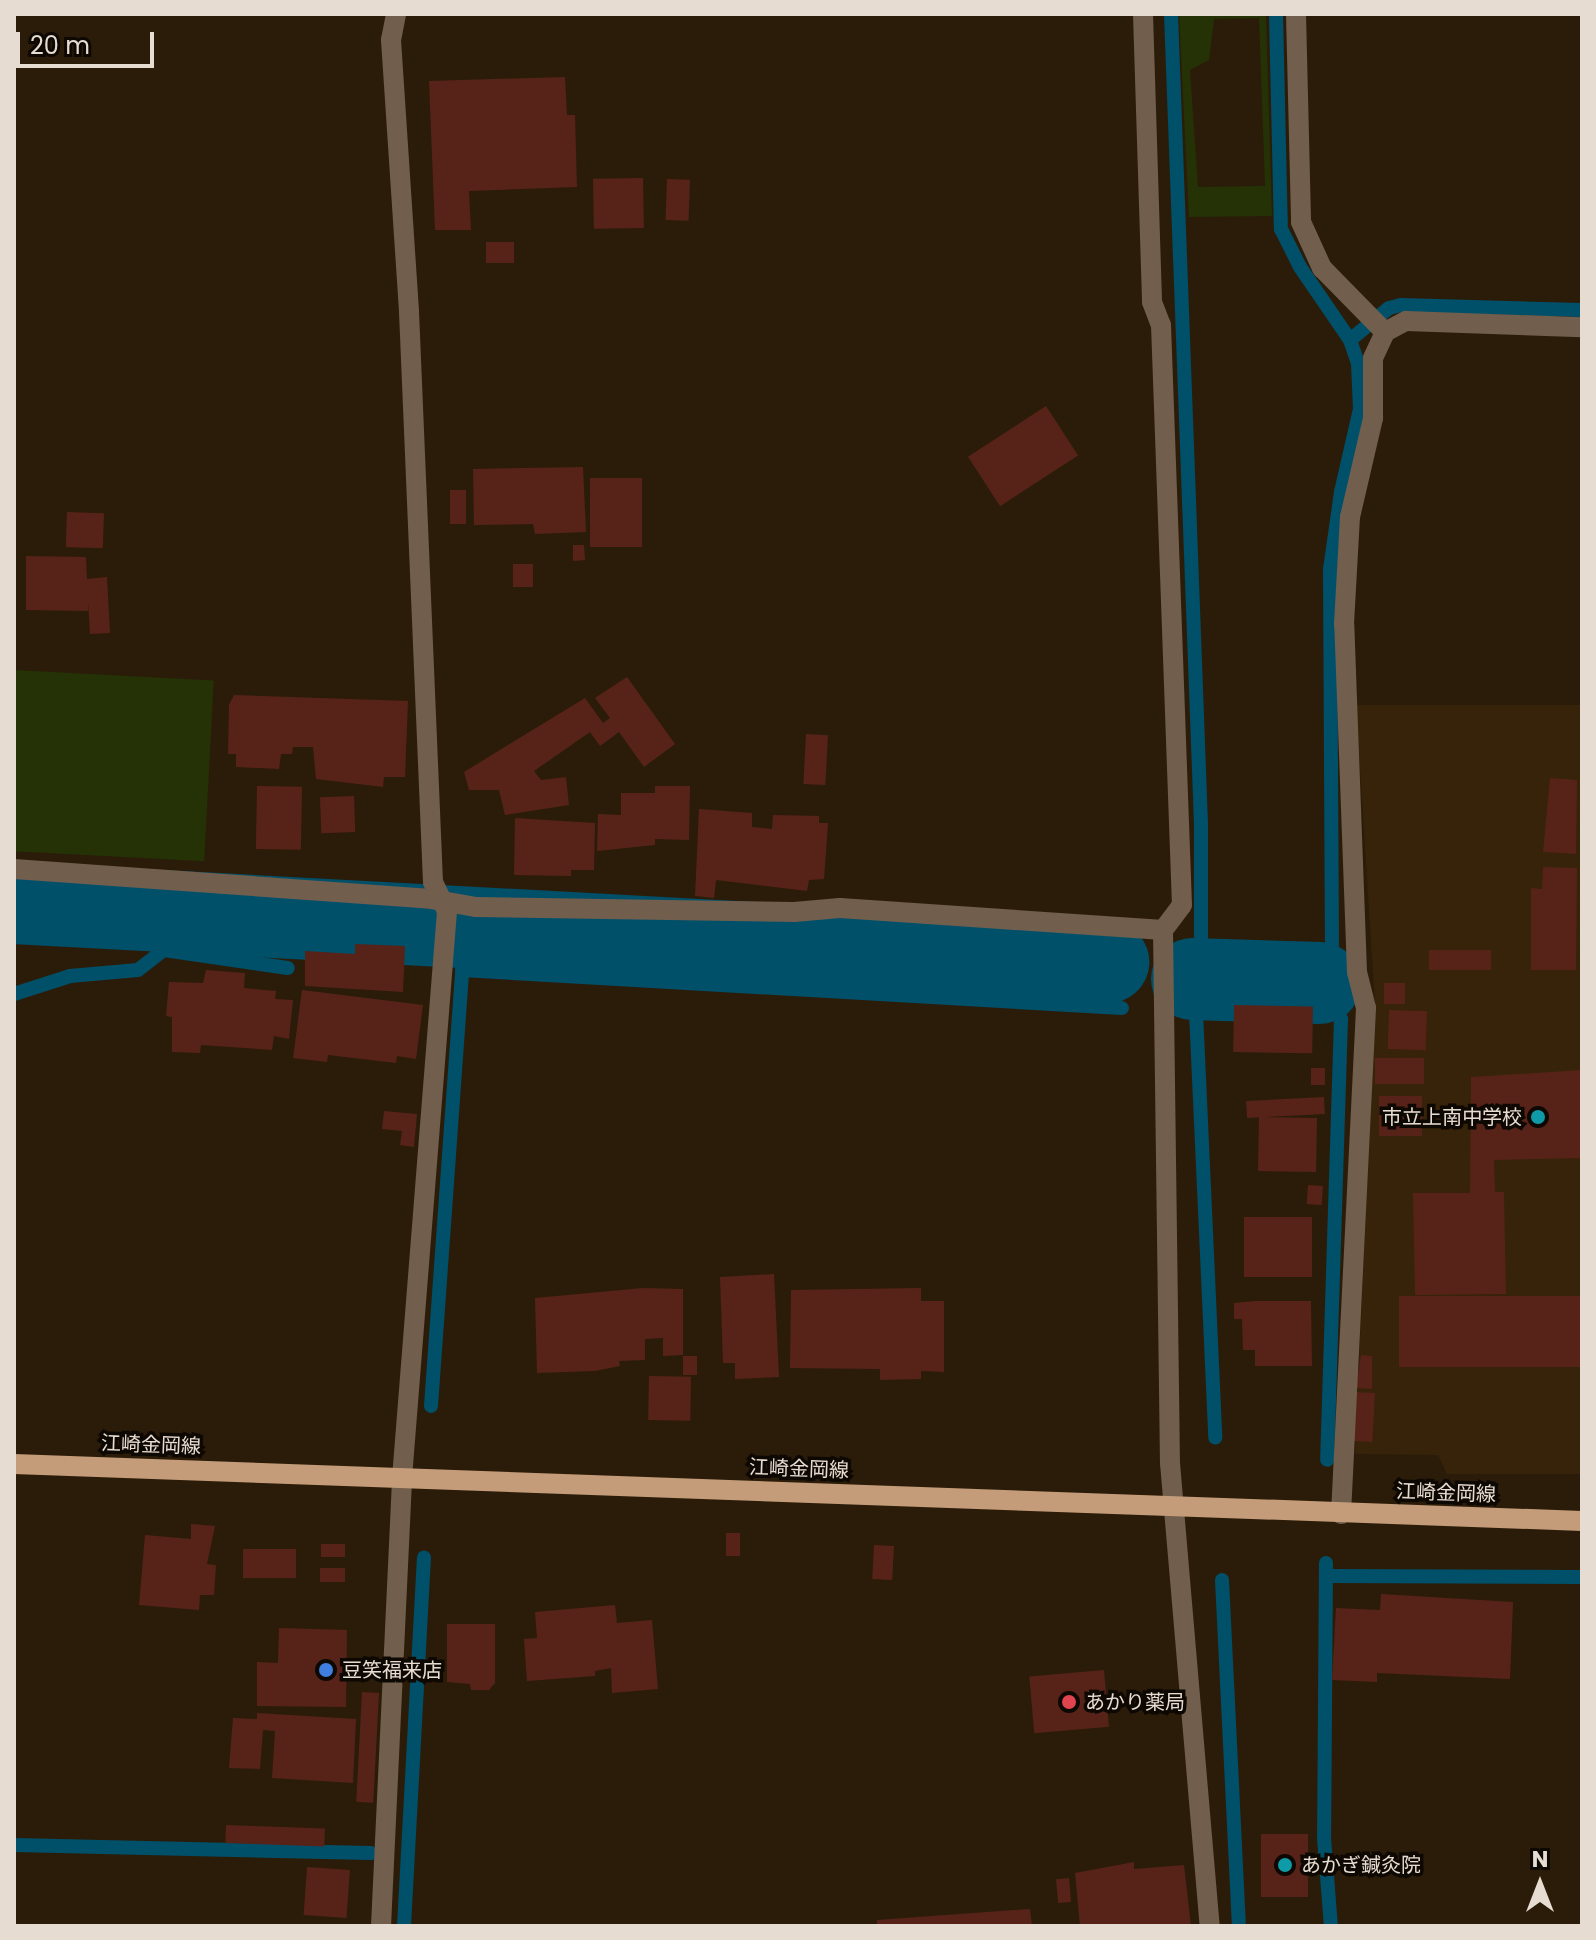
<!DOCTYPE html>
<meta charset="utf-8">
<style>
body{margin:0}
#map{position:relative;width:1596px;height:1940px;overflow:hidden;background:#2b1c09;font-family:Poppins,"Noto Sans JP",sans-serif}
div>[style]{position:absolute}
.built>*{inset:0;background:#362309}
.green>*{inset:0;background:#243205;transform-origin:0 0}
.stream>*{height:14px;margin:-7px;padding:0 7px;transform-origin:7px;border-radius:7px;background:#00506a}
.river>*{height:82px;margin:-41px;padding:0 41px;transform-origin:41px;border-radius:41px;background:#00506a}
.building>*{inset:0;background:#572318;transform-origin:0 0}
.minor>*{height:20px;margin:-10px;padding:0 10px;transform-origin:10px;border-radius:10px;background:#715e4d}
.major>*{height:20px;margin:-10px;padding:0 10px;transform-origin:10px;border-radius:10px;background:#c49c79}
.dots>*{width:22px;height:22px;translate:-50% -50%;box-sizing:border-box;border:4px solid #0e0803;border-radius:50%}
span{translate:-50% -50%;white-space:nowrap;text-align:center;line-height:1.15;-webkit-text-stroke:7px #0e0803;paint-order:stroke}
.poi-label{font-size:20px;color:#e7dcd1}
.right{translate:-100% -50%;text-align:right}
.left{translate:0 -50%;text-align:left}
.street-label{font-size:20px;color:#e7dcd1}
.frame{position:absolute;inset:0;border:16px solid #e7dcd1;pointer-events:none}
.north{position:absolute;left:1500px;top:1844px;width:80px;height:80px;-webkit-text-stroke:6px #0e0803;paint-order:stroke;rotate:0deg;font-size:22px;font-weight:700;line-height:32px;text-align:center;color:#e7dcd1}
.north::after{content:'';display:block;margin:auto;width:28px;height:36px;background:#e7dcd1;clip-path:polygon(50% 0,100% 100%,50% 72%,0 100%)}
.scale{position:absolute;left:16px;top:32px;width:138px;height:36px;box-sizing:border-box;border:4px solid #e7dcd1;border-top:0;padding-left:10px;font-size:24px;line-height:28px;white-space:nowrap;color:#e7dcd1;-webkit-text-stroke:6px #0e0803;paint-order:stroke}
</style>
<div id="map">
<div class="built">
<i style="clip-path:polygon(1356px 705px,1582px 705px,1582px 1474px,1447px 1474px,1438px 1455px,1355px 1454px,1375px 1005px)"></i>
</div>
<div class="green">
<i style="clip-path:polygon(evenodd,1179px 14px,1266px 14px,1272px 216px,1189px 217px,1179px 14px,1259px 18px,1265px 186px,1198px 187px,1190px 70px,1209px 60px,1214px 19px,1259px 18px)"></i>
<i style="left:14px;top:670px;width:200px;height:181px;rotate:3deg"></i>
</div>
<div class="stream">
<i style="left:1171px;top:14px;width:813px;rotate:87.88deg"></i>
<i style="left:1201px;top:826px;width:157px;rotate:90deg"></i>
<i style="left:1201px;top:983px;width:29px;rotate:100deg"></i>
<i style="left:1196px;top:1012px;width:426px;rotate:87.4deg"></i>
<i style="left:1276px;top:14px;width:215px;rotate:88.7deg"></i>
<i style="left:1281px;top:229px;width:42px;rotate:63.4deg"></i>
<i style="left:1300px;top:267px;width:88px;rotate:55.6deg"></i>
<i style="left:1350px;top:340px;width:24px;rotate:71deg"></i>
<i style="left:1358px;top:363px;width:46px;rotate:87.5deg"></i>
<i style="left:1360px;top:409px;width:85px;rotate:102.9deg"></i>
<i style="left:1341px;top:492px;width:78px;rotate:98.1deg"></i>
<i style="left:1330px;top:569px;width:375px;rotate:89.7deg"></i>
<i style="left:1332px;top:944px;width:41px;rotate:107.1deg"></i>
<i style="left:1320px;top:983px;width:42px;rotate:59.7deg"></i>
<i style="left:1341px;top:1019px;width:441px;rotate:91.8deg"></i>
<i style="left:1350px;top:340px;width:50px;rotate:-39.4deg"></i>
<i style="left:1389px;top:308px;width:12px;rotate:-14deg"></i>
<i style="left:1401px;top:305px;width:181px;rotate:1.6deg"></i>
<i style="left:479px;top:970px;width:44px;rotate:-87.4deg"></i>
<i style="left:14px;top:994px;width:59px;rotate:-17.8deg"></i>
<i style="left:70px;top:976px;width:68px;rotate:-5deg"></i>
<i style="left:138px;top:970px;width:33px;rotate:-38deg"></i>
<i style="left:164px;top:950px;width:125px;rotate:8.3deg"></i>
<i style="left:431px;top:1406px;width:437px;rotate:-85.9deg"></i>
<i style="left:462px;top:970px;width:661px;rotate:3.3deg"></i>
<i style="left:1326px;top:1563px;width:275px;rotate:90.4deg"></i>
<i style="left:1324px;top:1838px;width:88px;rotate:85.5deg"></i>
<i style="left:1326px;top:1576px;width:256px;rotate:0.2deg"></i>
<i style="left:1222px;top:1580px;width:346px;rotate:87.2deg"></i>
<i style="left:14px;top:1845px;width:357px;rotate:1.3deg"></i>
<i style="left:404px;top:1926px;width:369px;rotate:-86.9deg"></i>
</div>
<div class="river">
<i style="left:14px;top:903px;width:1096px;rotate:3.09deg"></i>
<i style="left:1192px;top:979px;width:128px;rotate:1.8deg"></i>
</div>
<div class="building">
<i style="clip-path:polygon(565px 77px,567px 115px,575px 115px,577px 187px,469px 191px,471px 230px,435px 230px,429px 81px)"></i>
<i style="left:643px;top:178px;width:50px;height:50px;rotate:89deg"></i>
<i style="left:667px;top:179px;width:23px;height:41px;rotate:2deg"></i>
<i style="left:514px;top:242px;width:21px;height:28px;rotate:90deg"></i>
<i style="left:1046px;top:406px;width:59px;height:93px;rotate:57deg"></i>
<i style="clip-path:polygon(583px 467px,586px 532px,535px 534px,533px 524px,474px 525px,473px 469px)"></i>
<i style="left:590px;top:478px;width:52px;height:69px"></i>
<i style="left:450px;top:490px;width:16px;height:34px"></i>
<i style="left:67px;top:512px;width:37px;height:35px;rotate:2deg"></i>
<i style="clip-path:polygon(573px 545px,584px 545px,585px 560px,573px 561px)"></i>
<i style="clip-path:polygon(26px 556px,86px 557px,87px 579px,107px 577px,110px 633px,90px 634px,88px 602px,88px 611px,26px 610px)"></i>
<i style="left:513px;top:564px;width:20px;height:23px"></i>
<i style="clip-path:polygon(627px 677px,675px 744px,644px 767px,619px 732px,600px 746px,590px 732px,534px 771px,541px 780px,566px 777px,569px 805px,505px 815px,499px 790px,469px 790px,464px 772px,585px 698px,603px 723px,610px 718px,595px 698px)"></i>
<i style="clip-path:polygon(234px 695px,408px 701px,405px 777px,384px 777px,383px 787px,316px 779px,313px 747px,293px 747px,292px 754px,281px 754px,279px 769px,236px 767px,236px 754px,228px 754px,229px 705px)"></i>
<i style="left:806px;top:734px;width:22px;height:50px;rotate:3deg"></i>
<i style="clip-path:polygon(1550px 778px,1577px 780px,1576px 854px,1543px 852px)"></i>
<i style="left:257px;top:786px;width:45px;height:63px;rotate:1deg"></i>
<i style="clip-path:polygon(655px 786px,690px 786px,689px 840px,655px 839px,655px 845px,597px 851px,598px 814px,621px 815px,621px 793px,655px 793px)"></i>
<i style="left:354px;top:796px;width:36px;height:34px;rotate:88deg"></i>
<i style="clip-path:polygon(699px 809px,752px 813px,752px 827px,772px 829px,773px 815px,819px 816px,819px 823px,828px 823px,824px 879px,809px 880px,807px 891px,716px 880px,714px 898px,695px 896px)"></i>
<i style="clip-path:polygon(515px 818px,595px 823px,594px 870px,571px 870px,571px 876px,514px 875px)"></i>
<i style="clip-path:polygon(1543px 867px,1577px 868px,1576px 970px,1531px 970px,1531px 888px,1542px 889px)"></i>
<i style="clip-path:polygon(355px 944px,405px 946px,403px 992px,305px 986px,305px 951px,355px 954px)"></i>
<i style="left:1429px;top:950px;width:62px;height:20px"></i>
<i style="clip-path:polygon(206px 970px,245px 973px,244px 988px,276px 991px,275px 999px,293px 1000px,289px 1039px,274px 1036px,272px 1050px,201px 1045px,200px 1053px,172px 1052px,172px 1017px,166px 1016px,169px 982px,203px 983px)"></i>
<i style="left:1384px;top:983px;width:21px;height:21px"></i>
<i style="clip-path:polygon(302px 990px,423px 1005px,416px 1059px,397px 1056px,396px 1063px,328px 1055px,327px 1062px,293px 1058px)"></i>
<i style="left:1234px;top:1005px;width:79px;height:47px;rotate:1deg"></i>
<i style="left:1389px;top:1010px;width:38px;height:39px;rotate:2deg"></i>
<i style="left:1424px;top:1058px;width:26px;height:49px;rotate:90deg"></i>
<i style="left:1311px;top:1068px;width:14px;height:17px"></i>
<i style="clip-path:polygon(1582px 1070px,1582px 1158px,1494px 1160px,1495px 1192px,1504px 1192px,1506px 1294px,1415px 1295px,1413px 1193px,1470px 1193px,1471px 1077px)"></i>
<i style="left:1379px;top:1096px;width:43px;height:40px"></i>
<i style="left:1324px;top:1097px;width:17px;height:78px;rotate:87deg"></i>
<i style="clip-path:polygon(384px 1111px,417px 1114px,414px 1147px,400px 1145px,402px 1131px,382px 1129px)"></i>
<i style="left:1259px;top:1117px;width:58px;height:54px;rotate:1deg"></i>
<i style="left:1308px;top:1185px;width:15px;height:19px;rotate:4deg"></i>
<i style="left:1312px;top:1217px;width:60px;height:68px;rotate:90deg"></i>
<i style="clip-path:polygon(774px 1274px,779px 1377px,735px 1379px,735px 1363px,723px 1363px,720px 1277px)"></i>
<i style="clip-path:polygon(643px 1288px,683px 1289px,683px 1355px,663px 1356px,663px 1338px,645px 1339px,645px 1360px,619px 1361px,620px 1366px,595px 1371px,537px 1373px,535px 1298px)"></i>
<i style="clip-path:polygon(921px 1288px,921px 1301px,944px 1301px,944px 1372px,921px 1371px,921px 1379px,880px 1380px,880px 1369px,790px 1368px,791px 1290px)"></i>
<i style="left:1582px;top:1296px;width:71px;height:183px;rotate:90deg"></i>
<i style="clip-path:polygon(1255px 1301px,1311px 1301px,1312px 1366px,1255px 1366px,1255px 1350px,1243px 1350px,1242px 1319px,1234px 1319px,1234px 1303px)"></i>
<i style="clip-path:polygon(1361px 1355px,1372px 1356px,1372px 1389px,1356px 1388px)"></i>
<i style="left:683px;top:1356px;width:14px;height:19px"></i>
<i style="left:649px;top:1376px;width:42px;height:44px;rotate:1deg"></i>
<i style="left:1355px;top:1392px;width:20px;height:49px;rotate:3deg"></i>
<i style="clip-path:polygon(191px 1524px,215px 1526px,207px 1564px,216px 1565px,214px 1595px,200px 1595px,199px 1610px,139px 1605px,145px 1535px,191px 1539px)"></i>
<i style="left:726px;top:1533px;width:14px;height:23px"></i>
<i style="left:321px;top:1544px;width:24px;height:13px"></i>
<i style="left:874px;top:1545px;width:20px;height:34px;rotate:3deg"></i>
<i style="left:243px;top:1549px;width:53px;height:29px"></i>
<i style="left:320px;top:1568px;width:25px;height:14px"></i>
<i style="clip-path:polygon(1381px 1594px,1513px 1602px,1510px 1679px,1377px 1673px,1377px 1682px,1332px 1680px,1336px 1608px,1380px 1610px)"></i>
<i style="clip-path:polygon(615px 1605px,617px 1623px,652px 1620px,658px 1689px,612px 1693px,611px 1668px,595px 1671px,595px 1676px,527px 1681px,524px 1639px,537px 1638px,535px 1612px)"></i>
<i style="clip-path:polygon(447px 1624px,495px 1624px,495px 1683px,489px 1690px,471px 1690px,470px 1684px,447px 1682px)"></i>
<i style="clip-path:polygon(279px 1628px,347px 1630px,346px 1707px,257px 1706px,257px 1662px,278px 1663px)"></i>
<i style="left:1104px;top:1670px;width:57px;height:75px;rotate:85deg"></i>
<i style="left:362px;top:1692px;width:17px;height:110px;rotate:3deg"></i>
<i style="clip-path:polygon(257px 1713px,356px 1719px,353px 1783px,272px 1778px,275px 1731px,263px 1730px,260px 1769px,229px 1768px,233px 1718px,257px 1719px)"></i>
<i style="left:226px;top:1825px;width:99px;height:18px;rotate:2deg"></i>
<i style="left:1261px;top:1834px;width:47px;height:63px"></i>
<i style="clip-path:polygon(1134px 1862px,1134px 1869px,1184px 1865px,1191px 1926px,1080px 1926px,1075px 1873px)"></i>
<i style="left:307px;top:1867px;width:43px;height:48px;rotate:4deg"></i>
<i style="left:1069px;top:1878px;width:24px;height:13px;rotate:85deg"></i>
<i style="clip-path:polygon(1030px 1909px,1032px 1926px,877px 1926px,877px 1920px)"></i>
</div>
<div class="minor">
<i style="left:1143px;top:14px;width:288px;rotate:88.2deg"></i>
<i style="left:1152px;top:302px;width:25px;rotate:69deg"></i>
<i style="left:1161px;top:325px;width:580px;rotate:87.93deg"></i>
<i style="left:1182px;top:905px;width:31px;rotate:127deg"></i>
<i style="left:1163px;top:930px;width:533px;rotate:89.25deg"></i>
<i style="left:1170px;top:1463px;width:465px;rotate:85.1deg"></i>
<i style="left:1296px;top:14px;width:208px;rotate:88.6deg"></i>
<i style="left:1301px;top:222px;width:51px;rotate:65.5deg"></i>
<i style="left:1322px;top:268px;width:90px;rotate:45.5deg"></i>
<i style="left:1385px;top:332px;width:24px;rotate:-28deg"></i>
<i style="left:1406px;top:321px;width:176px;rotate:2deg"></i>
<i style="left:14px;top:869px;width:418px;rotate:4.1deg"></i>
<i style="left:431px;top:899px;width:46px;rotate:10.1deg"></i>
<i style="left:476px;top:907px;width:318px;rotate:0.9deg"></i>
<i style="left:794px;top:912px;width:46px;rotate:-5deg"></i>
<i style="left:840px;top:908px;width:324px;rotate:3.9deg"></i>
<i style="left:1341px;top:1514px;width:507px;rotate:-87.17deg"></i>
<i style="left:1366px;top:1008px;width:37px;rotate:-104deg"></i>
<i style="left:1357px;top:972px;width:348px;rotate:-92.1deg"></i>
<i style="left:1344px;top:624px;width:107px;rotate:-86.8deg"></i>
<i style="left:1350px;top:517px;width:102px;rotate:-76.9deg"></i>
<i style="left:1373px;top:418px;width:60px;rotate:-90deg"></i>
<i style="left:1373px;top:358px;width:29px;rotate:-65deg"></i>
<i style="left:381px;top:1926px;width:448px;rotate:-87.3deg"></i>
<i style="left:402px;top:1478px;width:569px;rotate:-85.46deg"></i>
<i style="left:447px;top:911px;width:32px;rotate:-116deg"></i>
<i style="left:433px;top:882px;width:572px;rotate:-92.41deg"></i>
<i style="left:409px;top:311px;width:272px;rotate:-93.8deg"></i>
<i style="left:391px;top:40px;width:26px;rotate:-79deg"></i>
</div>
<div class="major">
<i style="left:14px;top:1464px;width:1569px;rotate:2.08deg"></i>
</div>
<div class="dots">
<i style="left:1538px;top:1117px;background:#0f9aa8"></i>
<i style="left:326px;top:1670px;background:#3f7fe0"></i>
<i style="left:1069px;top:1702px;background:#e0444e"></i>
<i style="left:1285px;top:1865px;background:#0f9aa8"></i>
</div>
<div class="poi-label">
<span class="right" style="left:1522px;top:1117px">市立上南中学校</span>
<span class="left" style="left:342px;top:1670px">豆笑福来店</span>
<span class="left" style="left:1085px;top:1702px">あかり薬局</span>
<span class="left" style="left:1301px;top:1865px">あかぎ鍼灸院</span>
</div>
<div class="street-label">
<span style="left:151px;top:1445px;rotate:2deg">江崎金岡線</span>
<span style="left:799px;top:1469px;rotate:2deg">江崎金岡線</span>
<span style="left:1446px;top:1493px;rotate:2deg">江崎金岡線</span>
</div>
<div class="frame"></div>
<div class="north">N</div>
<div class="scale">20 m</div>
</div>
